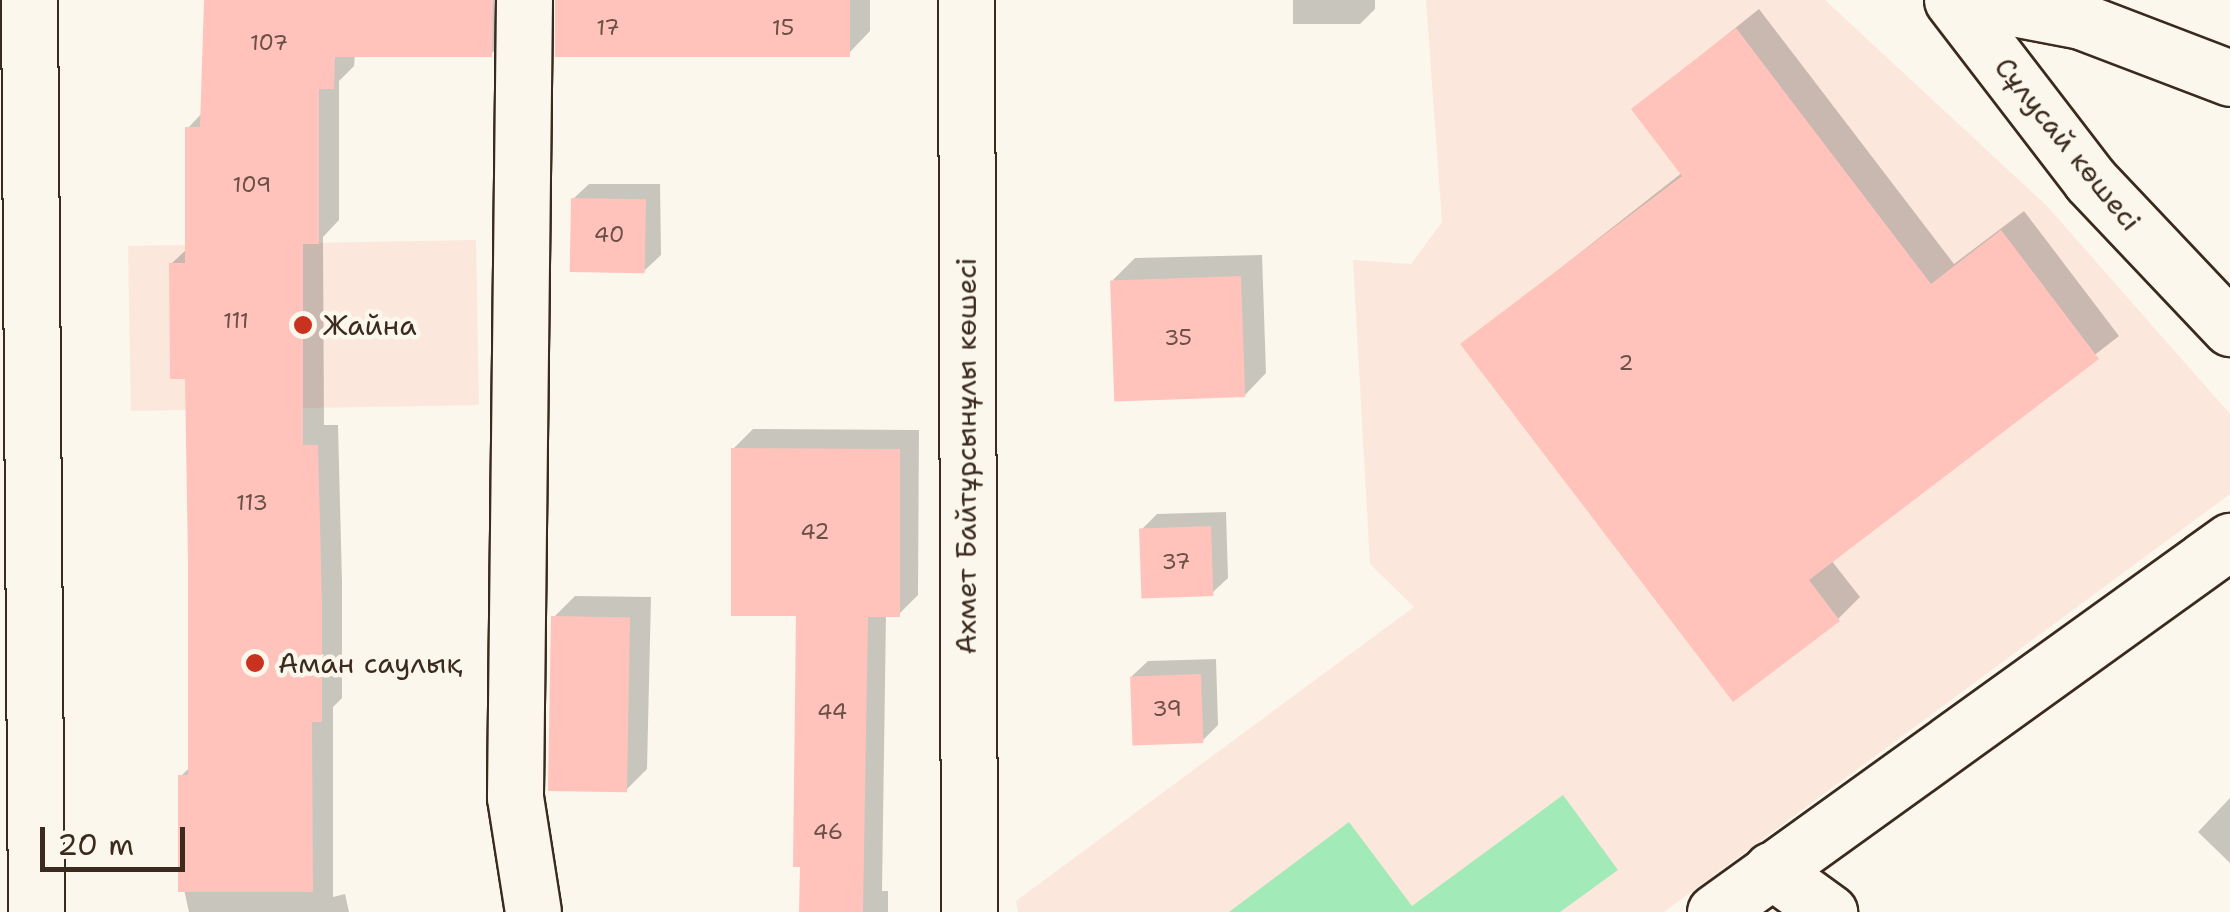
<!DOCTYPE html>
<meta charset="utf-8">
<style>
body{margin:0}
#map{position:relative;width:2230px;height:912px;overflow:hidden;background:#fbf7ec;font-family:"Shantell Sans",sans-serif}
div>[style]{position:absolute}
.built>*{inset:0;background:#fce7dd;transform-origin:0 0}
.green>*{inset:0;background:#a2eab8}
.shadow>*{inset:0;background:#0003}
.building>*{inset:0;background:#ffc3bb;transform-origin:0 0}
.roads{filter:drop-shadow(2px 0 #3b2a1e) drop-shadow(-2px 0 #3b2a1e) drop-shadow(0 2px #3b2a1e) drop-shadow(0 -2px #3b2a1e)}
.minor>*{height:55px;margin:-27.5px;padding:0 27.5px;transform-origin:27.5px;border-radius:27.5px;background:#fbf7ec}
.dots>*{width:28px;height:28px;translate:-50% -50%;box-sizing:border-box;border:5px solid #fbf7ec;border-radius:50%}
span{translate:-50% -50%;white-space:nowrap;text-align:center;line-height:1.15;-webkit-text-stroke:9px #fbf7ec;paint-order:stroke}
.number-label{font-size:22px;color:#6c5045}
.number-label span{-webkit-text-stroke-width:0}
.street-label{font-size:28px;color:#3b2a1e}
.poi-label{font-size:28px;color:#3b2a1e}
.left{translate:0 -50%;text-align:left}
.scale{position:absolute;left:40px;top:827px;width:145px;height:45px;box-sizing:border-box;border:5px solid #3b2a1e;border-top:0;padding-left:12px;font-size:30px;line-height:35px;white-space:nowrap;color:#3b2a1e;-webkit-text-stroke:8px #fbf7ec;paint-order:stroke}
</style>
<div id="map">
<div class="built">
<i style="clip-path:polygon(1426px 0,1825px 0,2047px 206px,2230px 414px,2230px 494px,1664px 912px,1018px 912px,1016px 901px,1414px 607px,1370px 564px,1353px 260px,1411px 264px,1442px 222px)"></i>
<i style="left:476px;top:240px;width:165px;height:348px;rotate:89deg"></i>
</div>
<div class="green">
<i style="clip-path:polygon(1563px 795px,1618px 870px,1560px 912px,1229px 912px,1349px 822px,1412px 906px)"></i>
</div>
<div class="shadow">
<i style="clip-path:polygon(207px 0,514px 0,512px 33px,491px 54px,355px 54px,354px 66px,339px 81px,339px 220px,323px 237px,324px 425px,338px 425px,342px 582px,342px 698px,333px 707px,333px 897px,345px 894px,349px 912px,189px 912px,181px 876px,181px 776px,190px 767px,187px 377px,171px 264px,188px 248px,188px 128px,203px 112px)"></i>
<i style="clip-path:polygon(555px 0,870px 0,870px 31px,849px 53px,557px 54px)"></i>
<i style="clip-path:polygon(1293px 0,1375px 0,1375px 9px,1360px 24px,1293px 24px)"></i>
<i style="clip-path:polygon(1759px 9px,1954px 264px,2024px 211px,2119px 336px,1831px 560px,1860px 597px,1838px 619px,1464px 344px,1683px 172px,1634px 109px)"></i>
<i style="clip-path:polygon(589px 184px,660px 184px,661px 255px,645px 270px,573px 199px)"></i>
<i style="clip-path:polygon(1262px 255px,1266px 373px,1245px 395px,1113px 280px,1135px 258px)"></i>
<i style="clip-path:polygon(753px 429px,919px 430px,918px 595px,899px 614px,886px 614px,882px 891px,888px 891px,888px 912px,802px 912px,799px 614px,733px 449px)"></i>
<i style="clip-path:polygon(1226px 512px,1228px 578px,1212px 593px,1142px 529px,1157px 514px)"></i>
<i style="clip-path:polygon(575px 596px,651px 597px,647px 769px,625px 791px,554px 617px)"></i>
<i style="clip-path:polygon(1216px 659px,1218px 725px,1202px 741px,1132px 676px,1148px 661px)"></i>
<i style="clip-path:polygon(2230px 798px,2230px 863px,2198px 832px)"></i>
</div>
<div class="building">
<i style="clip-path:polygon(204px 0,493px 0,492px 57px,335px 57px,334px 89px,319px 89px,319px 244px,303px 244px,303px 445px,318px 445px,322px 604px,322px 722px,312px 722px,313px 892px,178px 892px,178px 775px,188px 775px,188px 562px,185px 379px,170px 379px,169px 263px,185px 263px,185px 127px,200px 127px)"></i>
<i style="left:555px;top:0;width:295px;height:57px"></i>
<i style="clip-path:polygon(1736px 28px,1931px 284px,2001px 230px,2099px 359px,1809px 580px,1840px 621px,1733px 702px,1460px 344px,1682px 176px,1631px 109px)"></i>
<i style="left:571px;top:198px;width:75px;height:74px;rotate:1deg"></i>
<i style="left:1241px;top:276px;width:121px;height:131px;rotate:88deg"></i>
<i style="clip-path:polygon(731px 448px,900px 449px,900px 617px,868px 617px,863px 912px,799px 912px,800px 867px,793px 867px,796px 616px,731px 616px)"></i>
<i style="left:1211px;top:526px;width:70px;height:72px;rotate:88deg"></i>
<i style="left:551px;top:616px;width:79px;height:175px;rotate:1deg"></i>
<i style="left:1201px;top:674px;width:69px;height:71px;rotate:88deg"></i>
</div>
<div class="roads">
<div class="minor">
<i style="left:29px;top:0;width:912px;rotate:89.56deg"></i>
<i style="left:524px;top:0;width:797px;rotate:90.65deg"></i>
<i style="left:515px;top:797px;width:116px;rotate:81.1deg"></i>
<i style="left:966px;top:0;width:912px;rotate:89.81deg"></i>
<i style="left:1952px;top:0;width:227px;rotate:52.5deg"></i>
<i style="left:2090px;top:180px;width:204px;rotate:46.6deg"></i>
<i style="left:1971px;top:0;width:112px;rotate:10.8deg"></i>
<i style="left:2081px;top:21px;width:160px;rotate:20.9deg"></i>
<i style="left:1771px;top:870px;width:72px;rotate:35.9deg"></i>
<i style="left:1715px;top:912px;width:635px;rotate:-35.77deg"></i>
</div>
</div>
<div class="dots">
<i style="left:303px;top:325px;background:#c8321e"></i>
<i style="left:255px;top:663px;background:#c8321e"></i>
</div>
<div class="number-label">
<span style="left:608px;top:28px">17</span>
<span style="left:783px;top:28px">15</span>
<span style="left:269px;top:43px">107</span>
<span style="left:252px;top:185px">109</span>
<span style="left:609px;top:235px">40</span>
<span style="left:236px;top:321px">111</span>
<span style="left:1178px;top:338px">35</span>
<span style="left:1626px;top:363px">2</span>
<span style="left:252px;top:503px">113</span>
<span style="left:815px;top:532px">42</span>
<span style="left:1176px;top:562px">37</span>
<span style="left:1167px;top:709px">39</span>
<span style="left:832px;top:712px">44</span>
<span style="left:828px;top:832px">46</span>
</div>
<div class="street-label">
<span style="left:2068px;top:144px;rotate:51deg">Сұлусай көшесі</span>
<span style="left:966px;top:456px;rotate:-90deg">Ахмет Байтұрсынұлы көшесі</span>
</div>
<div class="poi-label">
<span class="left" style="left:323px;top:325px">Жайна</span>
<span class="left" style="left:278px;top:663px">Аман саулық</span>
</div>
<div class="scale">20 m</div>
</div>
